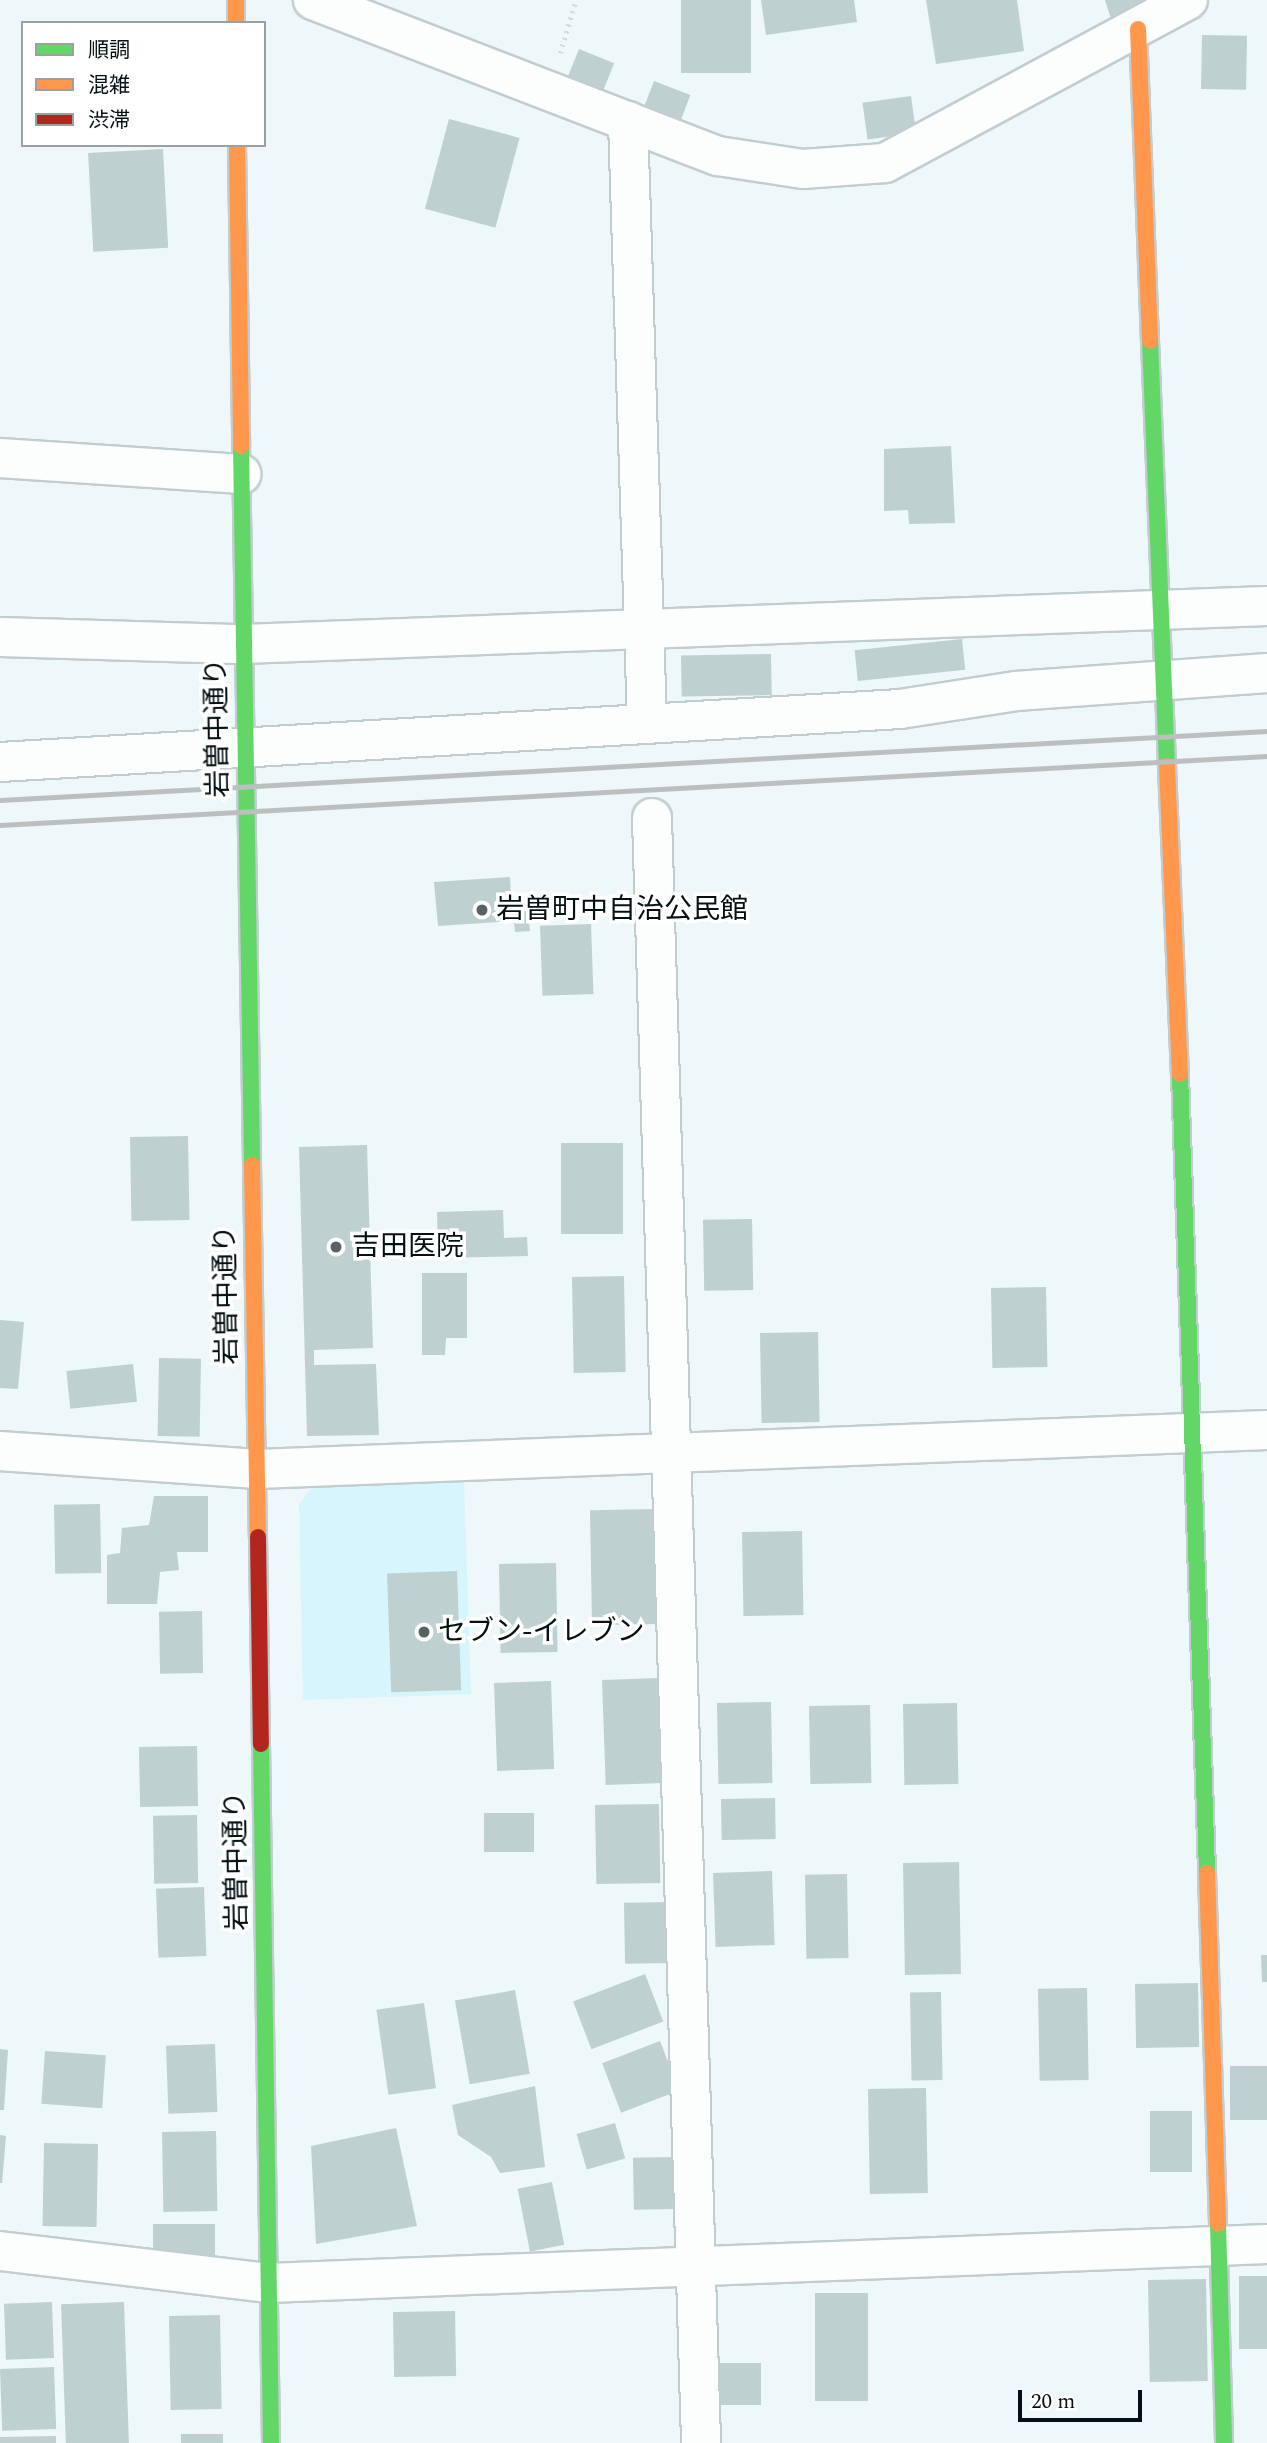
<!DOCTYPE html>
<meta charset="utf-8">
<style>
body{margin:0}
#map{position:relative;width:1267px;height:2443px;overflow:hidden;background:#eef7f9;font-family:Spectral,"Noto Sans JP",serif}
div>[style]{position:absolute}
.built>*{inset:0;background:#d6f5fc}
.building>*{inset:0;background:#bfd0d1;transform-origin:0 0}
.path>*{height:4.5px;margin-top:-2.25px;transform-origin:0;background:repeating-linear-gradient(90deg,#d7dadb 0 2px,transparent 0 7px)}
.roads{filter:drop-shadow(2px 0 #c2cdd0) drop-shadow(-2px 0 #c2cdd0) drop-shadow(0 2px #c2cdd0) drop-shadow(0 -2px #c2cdd0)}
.street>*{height:38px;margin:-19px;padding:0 19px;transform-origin:19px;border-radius:19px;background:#fcfefe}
.fast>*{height:16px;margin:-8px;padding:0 8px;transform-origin:8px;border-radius:8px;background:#63d668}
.slow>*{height:16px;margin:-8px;padding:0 8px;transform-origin:8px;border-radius:8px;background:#ff974d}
.jam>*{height:16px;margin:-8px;padding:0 8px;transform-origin:8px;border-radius:8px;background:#b3261e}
.rail>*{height:5px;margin:-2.5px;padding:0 2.5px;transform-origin:2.5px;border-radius:2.5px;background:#bcbfbf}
.dots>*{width:19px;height:19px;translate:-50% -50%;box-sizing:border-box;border:4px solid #fff;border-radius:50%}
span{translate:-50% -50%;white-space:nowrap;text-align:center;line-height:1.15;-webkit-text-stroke:7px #fff;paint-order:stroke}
.street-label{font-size:28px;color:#041114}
.poi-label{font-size:28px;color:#041114}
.left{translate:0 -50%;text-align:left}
.legend{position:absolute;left:21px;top:21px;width:245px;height:126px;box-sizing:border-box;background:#fff;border:2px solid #9ba0a1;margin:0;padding:9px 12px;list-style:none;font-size:21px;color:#041114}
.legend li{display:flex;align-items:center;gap:14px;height:35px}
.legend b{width:35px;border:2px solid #9ba0a1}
.scale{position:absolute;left:1018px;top:2390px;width:124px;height:32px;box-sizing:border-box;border:4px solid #041114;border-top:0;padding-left:9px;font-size:21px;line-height:24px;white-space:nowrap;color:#041114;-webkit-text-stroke:5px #fff;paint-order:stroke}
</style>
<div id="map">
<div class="built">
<i style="clip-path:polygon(464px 1481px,471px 1694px,303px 1700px,299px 1504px,312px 1487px)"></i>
</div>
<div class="building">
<i style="left:681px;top:0;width:70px;height:73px"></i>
<i style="clip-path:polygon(761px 0,854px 0,857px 22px,766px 35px)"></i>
<i style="clip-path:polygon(926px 0,1017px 0,1024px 51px,936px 64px)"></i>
<i style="clip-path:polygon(1105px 0,1159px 0,1160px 2px,1111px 19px)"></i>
<i style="left:1202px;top:35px;width:45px;height:54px;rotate:1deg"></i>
<i style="left:579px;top:49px;width:38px;height:31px;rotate:22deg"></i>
<i style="left:654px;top:81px;width:39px;height:31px;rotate:21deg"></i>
<i style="left:911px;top:96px;width:37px;height:49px;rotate:82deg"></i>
<i style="left:449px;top:119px;width:73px;height:93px;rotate:15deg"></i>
<i style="left:163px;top:149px;width:99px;height:75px;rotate:87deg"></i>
<i style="clip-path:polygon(951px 446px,955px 523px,909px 524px,908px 510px,884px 511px,884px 449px)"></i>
<i style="left:962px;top:639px;width:31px;height:108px;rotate:84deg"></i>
<i style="left:771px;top:654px;width:41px;height:90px;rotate:89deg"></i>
<i style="clip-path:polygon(510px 877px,511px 899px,527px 898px,530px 931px,515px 932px,514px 921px,438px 926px,434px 882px)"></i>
<i style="left:591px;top:924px;width:70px;height:51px;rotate:88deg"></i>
<i style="left:188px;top:1136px;width:84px;height:58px;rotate:89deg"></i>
<i style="left:623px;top:1143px;width:91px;height:62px;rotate:90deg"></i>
<i style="clip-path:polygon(367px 1145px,373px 1348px,314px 1350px,314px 1365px,376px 1364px,379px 1435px,307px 1436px,299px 1147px)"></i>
<i style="clip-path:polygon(503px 1210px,504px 1238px,527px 1237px,528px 1256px,438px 1258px,437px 1212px)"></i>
<i style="left:752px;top:1219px;width:71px;height:49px;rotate:89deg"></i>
<i style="clip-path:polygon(422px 1273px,467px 1273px,467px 1338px,446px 1338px,445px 1355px,422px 1355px)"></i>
<i style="left:624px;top:1276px;width:96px;height:52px;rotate:89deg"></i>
<i style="left:1046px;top:1287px;width:80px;height:55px;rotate:89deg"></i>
<i style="clip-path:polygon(0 1320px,24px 1322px,18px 1389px,0 1388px)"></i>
<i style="left:818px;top:1332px;width:90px;height:58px;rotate:89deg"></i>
<i style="left:159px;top:1358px;width:42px;height:78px;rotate:1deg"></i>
<i style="left:133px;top:1364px;width:38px;height:67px;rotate:84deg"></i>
<i style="clip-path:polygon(154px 1496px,208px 1496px,208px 1552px,177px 1552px,179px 1570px,160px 1572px,157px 1604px,107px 1604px,107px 1555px,120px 1553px,122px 1528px,149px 1525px)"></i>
<i style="left:100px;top:1504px;width:69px;height:46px;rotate:89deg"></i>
<i style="left:656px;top:1509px;width:115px;height:66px;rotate:89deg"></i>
<i style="left:802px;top:1531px;width:84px;height:60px;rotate:89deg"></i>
<i style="left:556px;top:1563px;width:89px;height:57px;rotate:89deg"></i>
<i style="left:457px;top:1571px;width:119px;height:70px;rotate:88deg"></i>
<i style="left:202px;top:1611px;width:62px;height:43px;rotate:89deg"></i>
<i style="left:659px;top:1678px;width:105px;height:57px;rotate:88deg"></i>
<i style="left:551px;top:1681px;width:88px;height:57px;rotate:88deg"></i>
<i style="left:771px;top:1702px;width:81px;height:54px;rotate:89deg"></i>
<i style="left:957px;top:1703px;width:81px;height:54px;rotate:89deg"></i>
<i style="left:870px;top:1705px;width:78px;height:61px;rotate:89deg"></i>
<i style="left:197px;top:1746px;width:60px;height:58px;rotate:89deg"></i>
<i style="left:775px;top:1798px;width:41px;height:54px;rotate:89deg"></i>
<i style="left:659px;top:1804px;width:79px;height:64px;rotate:89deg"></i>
<i style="left:534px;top:1813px;width:39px;height:50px;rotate:90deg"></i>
<i style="left:197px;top:1815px;width:68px;height:44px;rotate:89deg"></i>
<i style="left:959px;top:1862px;width:112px;height:56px;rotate:89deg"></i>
<i style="left:772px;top:1871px;width:74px;height:59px;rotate:88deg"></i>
<i style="left:847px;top:1874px;width:84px;height:42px;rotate:89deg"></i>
<i style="left:204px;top:1887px;width:69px;height:48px;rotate:88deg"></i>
<i style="left:673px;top:1902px;width:61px;height:49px;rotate:89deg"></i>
<i style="clip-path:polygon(1261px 1955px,1267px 1955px,1267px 1982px,1262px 1982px)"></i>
<i style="left:645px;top:1974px;width:51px;height:77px;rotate:69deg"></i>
<i style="left:1198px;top:1983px;width:64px;height:63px;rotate:89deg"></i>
<i style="left:1087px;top:1988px;width:92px;height:49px;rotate:89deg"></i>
<i style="left:515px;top:1990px;width:85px;height:61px;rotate:80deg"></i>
<i style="left:941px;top:1992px;width:88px;height:31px;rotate:89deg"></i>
<i style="left:424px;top:2003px;width:86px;height:48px;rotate:82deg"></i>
<i style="left:660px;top:2041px;width:53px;height:62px;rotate:69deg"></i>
<i style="left:215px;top:2044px;width:68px;height:49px;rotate:88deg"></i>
<i style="clip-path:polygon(0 2049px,8px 2050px,4px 2110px,0 2110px)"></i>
<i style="left:45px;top:2051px;width:61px;height:53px;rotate:4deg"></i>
<i style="left:1267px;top:2066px;width:54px;height:37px;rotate:90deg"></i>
<i style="clip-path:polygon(535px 2086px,545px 2167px,500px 2173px,491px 2157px,458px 2135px,452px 2105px)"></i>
<i style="left:926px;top:2088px;width:105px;height:58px;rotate:89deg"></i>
<i style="left:1150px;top:2111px;width:42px;height:61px"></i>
<i style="left:615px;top:2123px;width:37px;height:40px;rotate:74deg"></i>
<i style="clip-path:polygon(396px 2128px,417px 2226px,316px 2244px,311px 2146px)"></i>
<i style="left:216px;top:2131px;width:80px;height:54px;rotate:89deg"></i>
<i style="clip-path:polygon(0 2135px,6px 2136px,2px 2183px,0 2183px)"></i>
<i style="left:44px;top:2143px;width:54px;height:83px;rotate:1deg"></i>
<i style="left:675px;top:2157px;width:52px;height:42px;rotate:89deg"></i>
<i style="left:552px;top:2182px;width:64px;height:35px;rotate:79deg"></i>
<i style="left:215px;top:2224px;width:32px;height:62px;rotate:90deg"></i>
<i style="left:1267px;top:2276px;width:73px;height:28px;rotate:90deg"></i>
<i style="left:1206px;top:2279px;width:102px;height:58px;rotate:89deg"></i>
<i style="left:815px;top:2293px;width:53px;height:108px"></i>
<i style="left:52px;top:2302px;width:56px;height:48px;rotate:88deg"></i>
<i style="left:124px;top:2302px;width:141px;height:63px;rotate:88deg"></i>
<i style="left:455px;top:2311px;width:65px;height:62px;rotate:89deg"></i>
<i style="left:220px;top:2315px;width:94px;height:51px;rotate:89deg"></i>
<i style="left:719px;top:2363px;width:42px;height:42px"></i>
<i style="left:54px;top:2367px;width:62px;height:54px;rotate:88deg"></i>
<i style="left:223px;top:2434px;width:9px;height:42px;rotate:90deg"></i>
<i style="clip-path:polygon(56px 2436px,56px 2443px,0 2443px,0 2437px)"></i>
</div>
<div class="path">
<i style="left:560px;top:53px;width:55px;rotate:-73.2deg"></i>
</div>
<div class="roads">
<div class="street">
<i style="left:313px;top:0;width:434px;rotate:21.1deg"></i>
<i style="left:718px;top:156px;width:86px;rotate:8.7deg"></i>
<i style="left:803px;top:169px;width:82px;rotate:-4.2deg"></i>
<i style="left:885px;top:163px;width:344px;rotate:-28.3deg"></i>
<i style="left:628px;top:121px;width:602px;rotate:88.19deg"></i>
<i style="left:0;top:458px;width:242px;rotate:3.8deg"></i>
<i style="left:0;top:637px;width:243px;rotate:1.7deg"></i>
<i style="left:243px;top:644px;width:1025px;rotate:-2.13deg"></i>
<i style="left:0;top:762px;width:902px;rotate:-3.37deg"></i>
<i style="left:900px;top:709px;width:117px;rotate:-8.8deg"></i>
<i style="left:1016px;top:691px;width:252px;rotate:-4.1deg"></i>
<i style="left:652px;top:818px;width:1626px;rotate:88.27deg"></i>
<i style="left:0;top:1451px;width:258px;rotate:4deg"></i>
<i style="left:257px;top:1469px;width:1011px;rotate:-2.21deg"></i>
<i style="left:0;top:2251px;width:271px;rotate:6.8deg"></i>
<i style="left:269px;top:2283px;width:999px;rotate:-2.24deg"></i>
</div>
<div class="fast">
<i style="left:1150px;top:341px;width:425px;rotate:87.7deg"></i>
<i style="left:241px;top:446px;width:719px;rotate:89.12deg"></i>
<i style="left:1180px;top:1074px;width:799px;rotate:88.06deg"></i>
<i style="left:261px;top:1744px;width:699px;rotate:89.18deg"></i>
<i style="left:1218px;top:2224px;width:219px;rotate:88.4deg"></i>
</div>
<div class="slow">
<i style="left:236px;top:0;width:23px;rotate:90deg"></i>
<i style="left:1138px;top:29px;width:312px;rotate:87.8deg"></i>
<i style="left:237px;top:145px;width:301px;rotate:89.2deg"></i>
<i style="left:1167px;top:766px;width:308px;rotate:87.6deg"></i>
<i style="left:252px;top:1165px;width:372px;rotate:89.1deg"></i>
<i style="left:1207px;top:1873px;width:351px;rotate:88.2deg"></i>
</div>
<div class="jam">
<i style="left:258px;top:1537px;width:207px;rotate:89.2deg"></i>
</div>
</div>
<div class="rail">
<i style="left:0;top:800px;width:1269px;rotate:-3.12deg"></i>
<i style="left:0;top:825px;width:1269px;rotate:-3.12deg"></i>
</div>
<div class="dots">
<i style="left:482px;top:910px;background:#566264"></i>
<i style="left:336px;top:1247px;background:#566264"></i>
<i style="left:424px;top:1632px;background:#566264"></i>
</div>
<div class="street-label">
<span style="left:218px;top:728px;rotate:-91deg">岩曽中通り</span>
<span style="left:227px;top:1295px;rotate:-91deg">岩曽中通り</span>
<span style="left:237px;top:1861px;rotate:-91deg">岩曽中通り</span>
</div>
<div class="poi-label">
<span class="left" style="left:496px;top:910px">岩曽町中自治公民館</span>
<span class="left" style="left:352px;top:1247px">吉田医院</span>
<span class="left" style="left:438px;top:1632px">セブン-イレブン</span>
</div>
<ul class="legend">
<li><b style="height:9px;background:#63d668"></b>順調</li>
<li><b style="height:9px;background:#ff974d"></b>混雑</li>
<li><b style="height:9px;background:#b3261e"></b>渋滞</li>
</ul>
<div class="scale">20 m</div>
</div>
